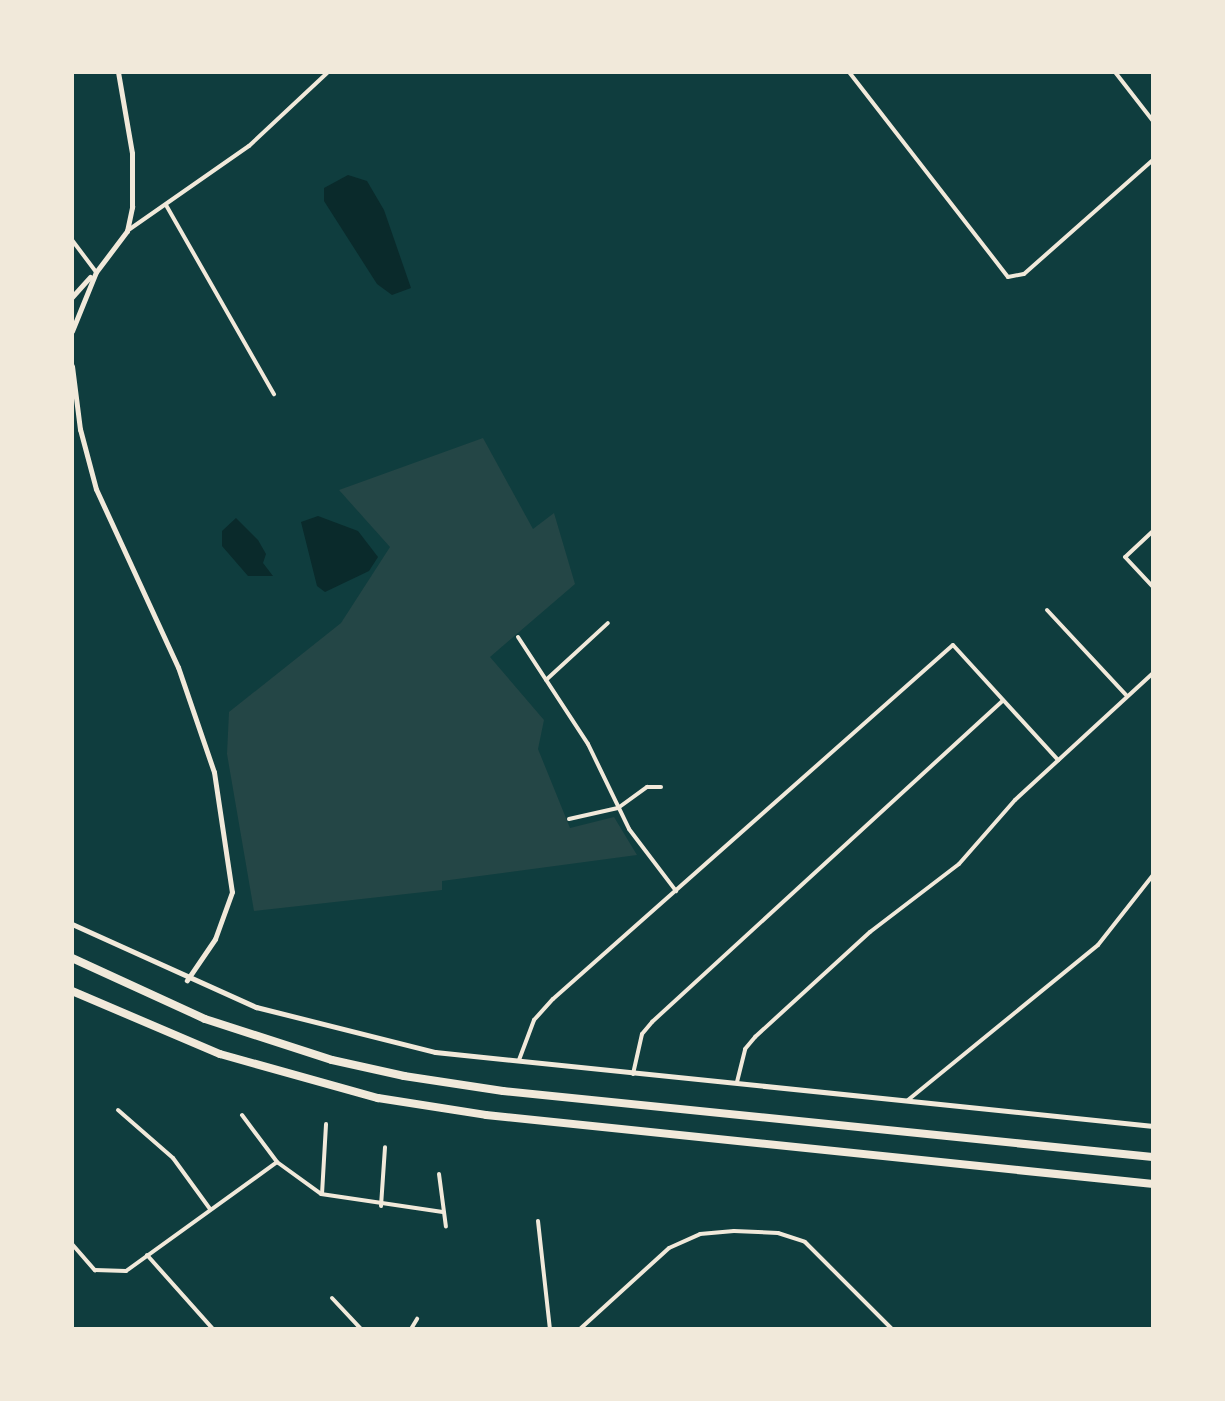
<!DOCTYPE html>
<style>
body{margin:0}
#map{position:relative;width:1225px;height:1401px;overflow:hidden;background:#0f3d3e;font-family:Commissioner,sans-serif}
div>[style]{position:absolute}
.green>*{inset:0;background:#244646}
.water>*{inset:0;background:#0a2a2b}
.minor>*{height:4px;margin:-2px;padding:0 2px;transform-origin:2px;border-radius:2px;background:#f1e9da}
.tertiary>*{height:5px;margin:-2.5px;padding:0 2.5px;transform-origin:2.5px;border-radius:2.5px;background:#f1e9da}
.motorway>*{height:8px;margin:-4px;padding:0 4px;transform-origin:4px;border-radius:4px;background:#f1e9da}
span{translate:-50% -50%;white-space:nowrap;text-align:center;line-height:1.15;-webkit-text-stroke:8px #f1e9da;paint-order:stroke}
.frame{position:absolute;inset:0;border:74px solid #f1e9da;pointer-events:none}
</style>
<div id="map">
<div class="green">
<i style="clip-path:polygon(483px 438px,533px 529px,554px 513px,575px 584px,490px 657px,544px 720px,538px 749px,570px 828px,614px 817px,637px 855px,442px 881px,442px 890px,254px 911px,227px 754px,229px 712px,341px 623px,390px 547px,339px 490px)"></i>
</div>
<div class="water">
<i style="clip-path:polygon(348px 175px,367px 181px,384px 210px,411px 288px,392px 295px,377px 284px,324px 201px,324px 188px)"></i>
<i style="clip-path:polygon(318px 516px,358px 531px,378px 557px,369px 571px,325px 592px,317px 586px,301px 522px)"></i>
<i style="clip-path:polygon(236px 518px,258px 540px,266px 554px,263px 563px,273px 576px,248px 576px,222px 546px,222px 531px)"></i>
</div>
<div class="minor">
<i style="left:849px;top:72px;width:259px;rotate:52.2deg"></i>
<i style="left:1008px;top:277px;width:16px;rotate:-11deg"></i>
<i style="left:1024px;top:274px;width:172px;rotate:-41.5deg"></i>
<i style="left:1115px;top:72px;width:62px;rotate:52.2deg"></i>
<i style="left:166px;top:205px;width:218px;rotate:60.3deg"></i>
<i style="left:127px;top:231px;width:149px;rotate:-34.9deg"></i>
<i style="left:249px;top:146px;width:108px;rotate:-43.1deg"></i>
<i style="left:72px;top:240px;width:40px;rotate:53deg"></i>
<i style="left:1153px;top:531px;width:38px;rotate:137deg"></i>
<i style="left:1125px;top:557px;width:41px;rotate:47deg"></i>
<i style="left:1047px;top:610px;width:117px;rotate:47.1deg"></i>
<i style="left:518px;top:637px;width:128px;rotate:56.8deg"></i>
<i style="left:588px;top:744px;width:94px;rotate:64.2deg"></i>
<i style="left:629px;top:829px;width:78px;rotate:52.8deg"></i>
<i style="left:546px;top:680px;width:84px;rotate:-42.6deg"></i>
<i style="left:569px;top:819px;width:50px;rotate:-12.7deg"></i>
<i style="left:618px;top:808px;width:36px;rotate:-36deg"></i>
<i style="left:647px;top:787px;width:14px"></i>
<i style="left:519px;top:1060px;width:43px;rotate:-69.4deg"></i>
<i style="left:534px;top:1020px;width:28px;rotate:-48deg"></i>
<i style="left:553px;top:999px;width:534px;rotate:-41.51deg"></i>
<i style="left:953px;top:645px;width:156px;rotate:47.6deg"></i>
<i style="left:633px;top:1074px;width:41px;rotate:-77.3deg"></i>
<i style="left:642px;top:1034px;width:16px;rotate:-50deg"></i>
<i style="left:652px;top:1022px;width:476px;rotate:-42.5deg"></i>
<i style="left:737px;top:1082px;width:34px;rotate:-76deg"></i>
<i style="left:745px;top:1049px;width:16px;rotate:-50deg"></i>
<i style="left:755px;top:1037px;width:156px;rotate:-42.4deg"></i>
<i style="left:870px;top:932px;width:112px;rotate:-37.4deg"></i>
<i style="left:959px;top:864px;width:85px;rotate:-48.8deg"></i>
<i style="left:1015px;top:800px;width:188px;rotate:-42.6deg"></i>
<i style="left:908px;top:1100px;width:245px;rotate:-39.2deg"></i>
<i style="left:1098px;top:945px;width:89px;rotate:-51.8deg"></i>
<i style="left:118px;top:1110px;width:73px;rotate:41.1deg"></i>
<i style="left:173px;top:1158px;width:63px;rotate:54deg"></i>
<i style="left:242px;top:1115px;width:59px;rotate:53.3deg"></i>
<i style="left:439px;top:1174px;width:53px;rotate:82.5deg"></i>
<i style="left:322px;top:1194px;width:70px;rotate:-86.7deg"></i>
<i style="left:381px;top:1206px;width:59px;rotate:-86.1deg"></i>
<i style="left:538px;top:1221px;width:109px;rotate:83.7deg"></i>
<i style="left:72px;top:1244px;width:35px;rotate:49deg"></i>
<i style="left:95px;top:1270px;width:31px;rotate:2deg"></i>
<i style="left:126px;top:1271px;width:186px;rotate:-35.8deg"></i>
<i style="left:277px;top:1162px;width:54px;rotate:36deg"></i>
<i style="left:321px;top:1194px;width:123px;rotate:8.4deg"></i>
<i style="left:147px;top:1255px;width:99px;rotate:48.3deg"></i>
<i style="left:332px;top:1298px;width:42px;rotate:46.9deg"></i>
<i style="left:411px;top:1329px;width:12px;rotate:-59deg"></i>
<i style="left:580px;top:1329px;width:120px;rotate:-42.3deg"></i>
<i style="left:669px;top:1248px;width:34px;rotate:-24deg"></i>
<i style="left:700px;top:1234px;width:34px;rotate:-5deg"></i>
<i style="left:734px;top:1231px;width:44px;rotate:2.6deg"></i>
<i style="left:778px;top:1233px;width:28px;rotate:18deg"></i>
<i style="left:805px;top:1242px;width:123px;rotate:45deg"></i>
</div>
<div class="tertiary">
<i style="left:72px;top:297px;width:27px;rotate:-48deg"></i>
<i style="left:72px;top:331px;width:64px;rotate:-67.9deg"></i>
<i style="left:96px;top:272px;width:51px;rotate:-52.9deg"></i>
<i style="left:127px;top:231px;width:25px;rotate:-78deg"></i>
<i style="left:132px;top:207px;width:54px;rotate:-90deg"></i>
<i style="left:132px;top:153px;width:82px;rotate:-99.8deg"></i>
<i style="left:72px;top:366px;width:64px;rotate:82.8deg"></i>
<i style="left:80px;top:429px;width:62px;rotate:75.1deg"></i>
<i style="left:96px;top:489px;width:196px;rotate:65.3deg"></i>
<i style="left:178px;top:667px;width:111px;rotate:71.1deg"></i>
<i style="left:214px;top:772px;width:121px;rotate:81.5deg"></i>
<i style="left:232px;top:892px;width:50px;rotate:109.9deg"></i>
<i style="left:215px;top:939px;width:50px;rotate:124.3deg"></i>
<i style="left:72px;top:924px;width:202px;rotate:24.3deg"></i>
<i style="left:256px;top:1007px;width:185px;rotate:14.1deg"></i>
<i style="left:435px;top:1052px;width:722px;rotate:5.88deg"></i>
</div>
<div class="motorway">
<i style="left:72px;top:958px;width:146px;rotate:24.6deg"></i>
<i style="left:205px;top:1019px;width:133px;rotate:17.9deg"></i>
<i style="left:332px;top:1060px;width:74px;rotate:12.5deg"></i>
<i style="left:404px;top:1076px;width:100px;rotate:8.6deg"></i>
<i style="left:503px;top:1091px;width:653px;rotate:5.8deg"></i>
<i style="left:72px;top:991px;width:161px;rotate:23.1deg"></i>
<i style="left:220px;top:1054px;width:164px;rotate:15.6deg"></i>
<i style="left:378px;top:1098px;width:109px;rotate:8.9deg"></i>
<i style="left:486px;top:1115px;width:671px;rotate:5.91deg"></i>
</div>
<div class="frame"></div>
</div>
